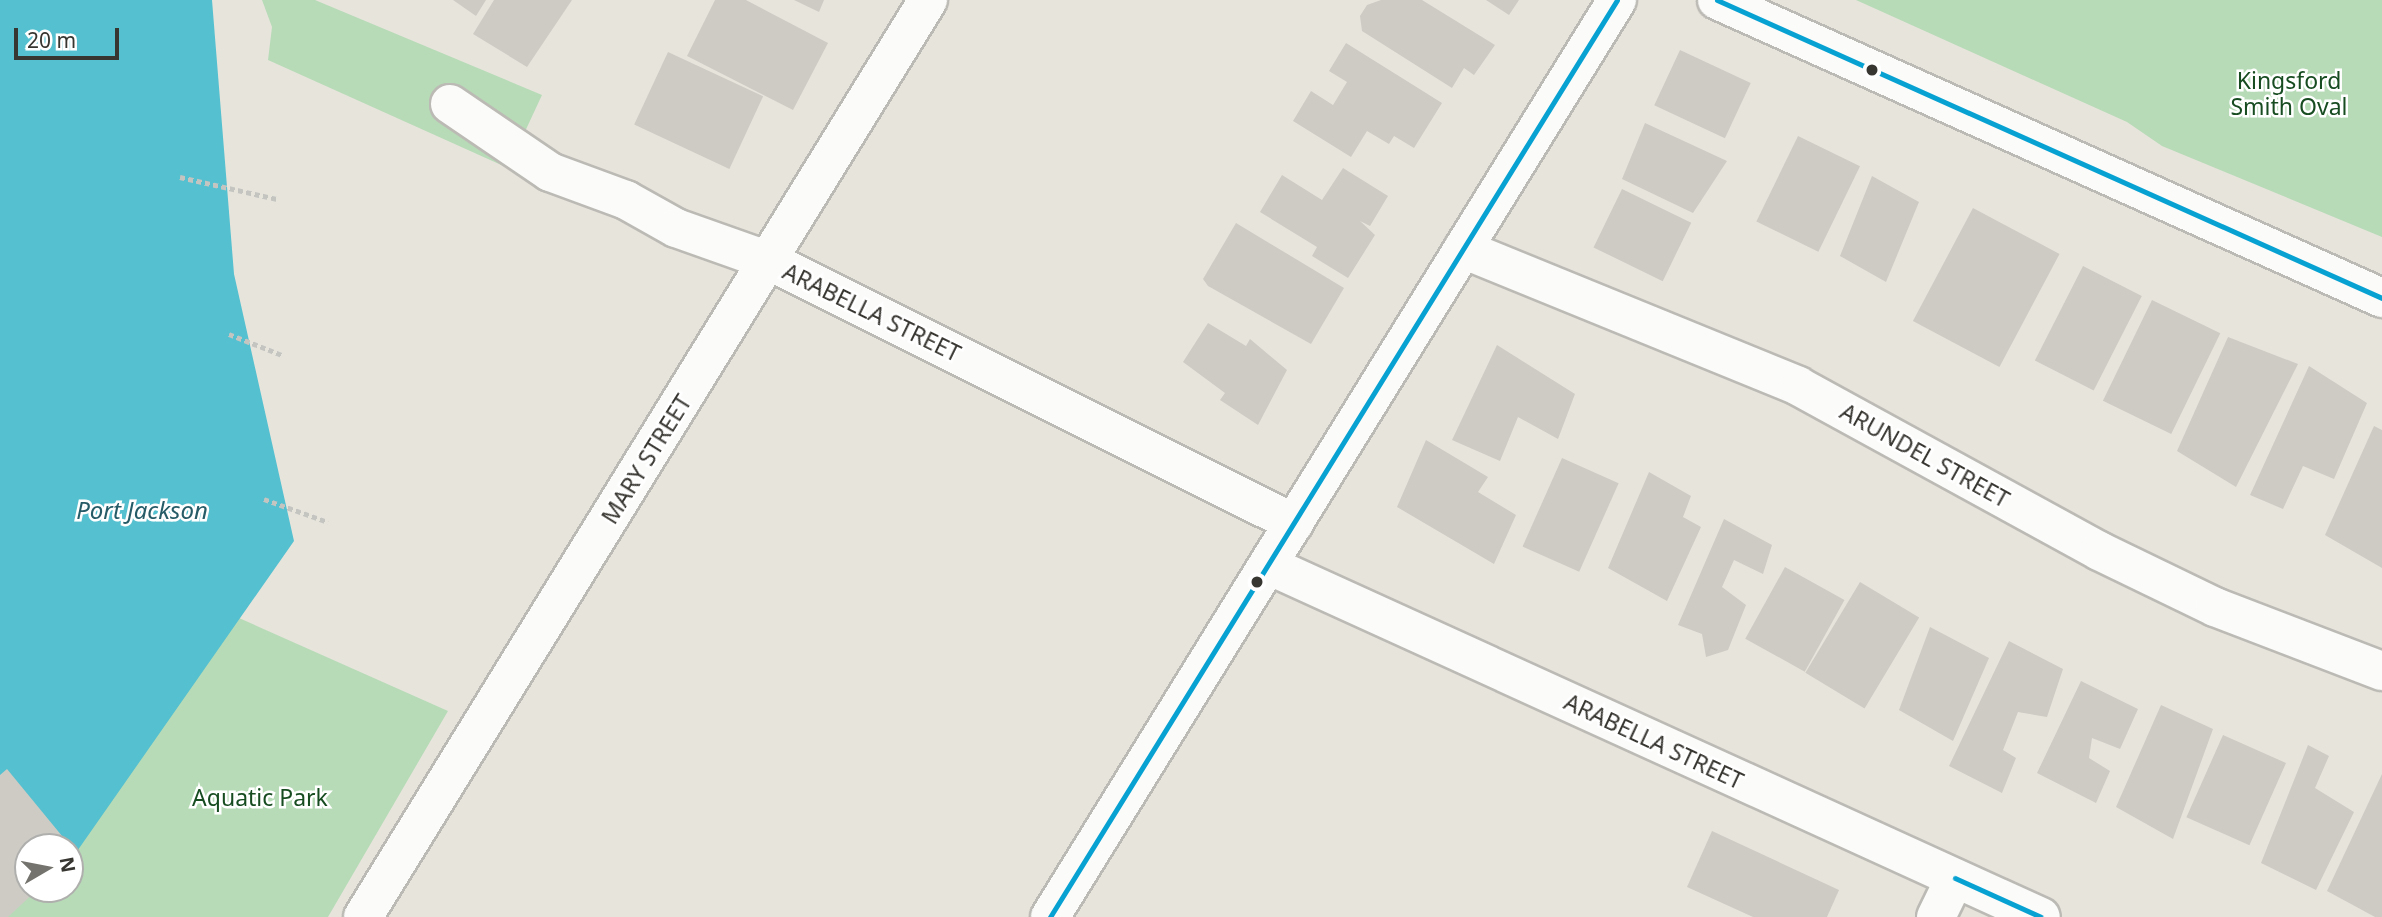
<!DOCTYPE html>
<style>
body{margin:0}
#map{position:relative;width:2382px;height:917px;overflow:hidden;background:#e7e4dc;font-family:"Noto Sans",sans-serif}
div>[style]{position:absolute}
.green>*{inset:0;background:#b7dbb7}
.water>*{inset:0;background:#55c0cf}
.building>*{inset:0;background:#cdcbc4;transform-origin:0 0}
.path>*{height:4.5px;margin-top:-2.25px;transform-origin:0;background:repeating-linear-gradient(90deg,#c4c4c1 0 5px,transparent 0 8.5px)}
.roads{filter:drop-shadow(2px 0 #bcbab4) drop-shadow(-2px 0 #bcbab4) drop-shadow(0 2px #bcbab4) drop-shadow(0 -2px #bcbab4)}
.minor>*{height:38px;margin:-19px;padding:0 19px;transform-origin:19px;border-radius:19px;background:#fbfbfa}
.bus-1>*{height:5px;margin:-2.5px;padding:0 2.5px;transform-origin:2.5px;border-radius:2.5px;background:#08a2d2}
.dots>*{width:19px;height:19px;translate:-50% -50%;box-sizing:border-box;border:4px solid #fff;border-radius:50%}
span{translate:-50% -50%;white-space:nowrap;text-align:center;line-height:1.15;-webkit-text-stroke:5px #fff;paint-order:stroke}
.park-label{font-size:23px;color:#174c21}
.street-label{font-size:23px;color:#383631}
.water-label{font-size:24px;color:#265c67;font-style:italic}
.north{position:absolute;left:14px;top:833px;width:70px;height:70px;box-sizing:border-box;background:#fff;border:2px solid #afafad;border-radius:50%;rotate:80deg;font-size:19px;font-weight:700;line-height:28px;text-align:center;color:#383631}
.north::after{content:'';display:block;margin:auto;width:24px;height:32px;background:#75736d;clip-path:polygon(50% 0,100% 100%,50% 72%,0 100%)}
.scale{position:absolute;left:14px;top:28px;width:105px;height:32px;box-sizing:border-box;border:4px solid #383631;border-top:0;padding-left:9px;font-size:21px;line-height:24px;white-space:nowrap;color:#383631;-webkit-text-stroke:5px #fff;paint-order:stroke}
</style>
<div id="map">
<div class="green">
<i style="clip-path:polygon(262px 0,315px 0,542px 95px,508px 168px,268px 60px,272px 27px)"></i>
<i style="clip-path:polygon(1856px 0,2382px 0,2382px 237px,2162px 146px,2127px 122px)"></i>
<i style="clip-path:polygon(239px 618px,448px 711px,328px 917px,0 917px,0 885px,70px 889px,70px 858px)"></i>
</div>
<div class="water">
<i style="clip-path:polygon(0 0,212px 0,234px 274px,294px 541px,73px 857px,70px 847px,28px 847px,0 885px)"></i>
</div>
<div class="building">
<i style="clip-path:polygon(453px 0,486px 0,476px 16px)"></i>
<i style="clip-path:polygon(494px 0,572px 0,527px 67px,473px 34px)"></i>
<i style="clip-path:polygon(715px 0,746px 0,828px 43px,793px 110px,687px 56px)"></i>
<i style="clip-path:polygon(794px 0,824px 0,819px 12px)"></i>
<i style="clip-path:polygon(1381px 0,1422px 0,1495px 45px,1474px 75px,1464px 68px,1452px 88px,1362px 31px,1360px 16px,1367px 5px)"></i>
<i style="clip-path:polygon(1486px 0,1519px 0,1509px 15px)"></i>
<i style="clip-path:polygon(1346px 43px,1442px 103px,1414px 148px,1394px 136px,1389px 144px,1367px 131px,1351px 157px,1293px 121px,1311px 91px,1333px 105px,1347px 82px,1329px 71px)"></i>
<i style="left:1680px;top:50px;width:78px;height:61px;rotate:25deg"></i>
<i style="left:668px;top:52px;width:105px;height:80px;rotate:25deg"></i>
<i style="clip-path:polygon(1645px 123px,1727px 161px,1693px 213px,1622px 179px)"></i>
<i style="left:1798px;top:136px;width:69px;height:95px;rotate:26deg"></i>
<i style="clip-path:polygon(1343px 168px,1388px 196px,1370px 226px,1360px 221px,1375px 235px,1348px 278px,1312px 256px,1317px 247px,1260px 212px,1282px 175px,1322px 200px)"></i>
<i style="clip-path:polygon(1872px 176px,1919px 202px,1886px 282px,1840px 256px)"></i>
<i style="left:1622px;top:189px;width:77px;height:65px;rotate:26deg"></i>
<i style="left:1973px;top:208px;width:98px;height:128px;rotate:28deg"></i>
<i style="clip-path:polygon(1236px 223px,1344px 288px,1311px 344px,1208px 286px,1203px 279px)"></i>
<i style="left:2083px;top:266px;width:66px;height:106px;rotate:27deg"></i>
<i style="left:2152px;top:300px;width:76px;height:112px;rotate:26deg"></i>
<i style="clip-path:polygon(1208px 323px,1246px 346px,1250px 339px,1287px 370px,1258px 425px,1220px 400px,1225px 393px,1183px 362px)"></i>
<i style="clip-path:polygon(2228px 337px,2298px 364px,2236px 487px,2177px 451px)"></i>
<i style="clip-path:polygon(1497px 345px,1575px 394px,1558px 439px,1518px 417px,1500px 461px,1452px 440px)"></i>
<i style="clip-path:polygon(2309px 366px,2367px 403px,2334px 479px,2303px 466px,2283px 509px,2250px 495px)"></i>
<i style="clip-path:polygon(2374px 426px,2382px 430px,2382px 568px,2325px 535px)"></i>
<i style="clip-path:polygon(1426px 440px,1488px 477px,1478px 492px,1516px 515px,1494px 564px,1397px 507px)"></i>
<i style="left:1562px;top:458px;width:62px;height:97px;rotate:24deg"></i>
<i style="clip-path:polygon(1649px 472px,1691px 496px,1683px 517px,1701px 527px,1667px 601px,1608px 568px)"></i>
<i style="clip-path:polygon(1724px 519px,1772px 545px,1763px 574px,1734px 560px,1722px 587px,1746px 605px,1728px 650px,1706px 657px,1702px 634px,1678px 625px)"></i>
<i style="left:1785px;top:567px;width:68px;height:82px;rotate:29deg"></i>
<i style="left:1860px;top:582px;width:69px;height:106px;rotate:31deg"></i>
<i style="clip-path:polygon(1930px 627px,1989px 658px,1953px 741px,1899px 710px)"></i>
<i style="clip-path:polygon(2009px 641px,2063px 669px,2047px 717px,2018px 712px,2003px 750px,2016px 758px,2002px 793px,1949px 766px)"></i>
<i style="clip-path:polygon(2081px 681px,2138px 709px,2120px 749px,2092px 738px,2089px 758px,2110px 771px,2096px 803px,2037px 773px)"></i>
<i style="clip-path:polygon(2161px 705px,2213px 729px,2173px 839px,2116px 807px)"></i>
<i style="left:2223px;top:735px;width:69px;height:90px;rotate:24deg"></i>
<i style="clip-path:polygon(2308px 745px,2329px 756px,2315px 788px,2354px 812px,2316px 890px,2261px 863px)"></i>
<i style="clip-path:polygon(7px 769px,76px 853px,70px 859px,70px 847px,28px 847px,28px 889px,38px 889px,8px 917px,0 917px,0 775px)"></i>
<i style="clip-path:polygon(2382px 774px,2382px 917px,2375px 917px,2327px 891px)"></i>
<i style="clip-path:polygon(1712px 831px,1839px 890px,1827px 917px,1753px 917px,1687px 887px)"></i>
</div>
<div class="path">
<i style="left:180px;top:177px;width:99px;rotate:12.8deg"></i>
<i style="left:229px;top:334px;width:57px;rotate:21.6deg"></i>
<i style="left:264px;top:499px;width:68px;rotate:19.8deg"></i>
</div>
<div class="roads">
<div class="minor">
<i style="left:1717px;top:0;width:729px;rotate:24.14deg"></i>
<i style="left:450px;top:104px;width:121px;rotate:34.2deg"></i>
<i style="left:550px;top:172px;width:81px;rotate:20.2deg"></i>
<i style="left:626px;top:200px;width:57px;rotate:29.2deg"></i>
<i style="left:676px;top:228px;width:99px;rotate:19.5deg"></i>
<i style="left:769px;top:261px;width:587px;rotate:26.52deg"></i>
<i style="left:1463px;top:249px;width:362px;rotate:22.2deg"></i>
<i style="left:1798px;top:386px;width:343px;rotate:28.7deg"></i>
<i style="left:2099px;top:551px;width:129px;rotate:25.8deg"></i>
<i style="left:2215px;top:607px;width:179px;rotate:21deg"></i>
<i style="left:1268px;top:565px;width:849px;rotate:24.48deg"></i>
<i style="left:363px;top:917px;width:1077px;rotate:-58.36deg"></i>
<i style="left:1050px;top:917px;width:1078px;rotate:-58.27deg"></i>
<i style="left:1936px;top:917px;width:43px;rotate:-64deg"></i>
</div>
</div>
<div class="bus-1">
<i style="left:1717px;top:0;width:729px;rotate:24.14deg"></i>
<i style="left:1955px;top:878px;width:94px;rotate:24.4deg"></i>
<i style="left:1050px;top:917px;width:1078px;rotate:-58.27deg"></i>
</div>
<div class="dots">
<i style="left:1872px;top:70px;background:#383631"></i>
<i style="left:1257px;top:582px;background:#383631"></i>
</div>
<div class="park-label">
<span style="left:2289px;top:93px">Kingsford<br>Smith Oval</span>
<span style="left:260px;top:797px">Aquatic Park</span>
</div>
<div class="street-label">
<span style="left:872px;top:312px;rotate:26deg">ARABELLA STREET</span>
<span style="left:1925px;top:455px;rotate:29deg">ARUNDEL STREET</span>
<span style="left:646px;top:459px;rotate:-58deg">MARY STREET</span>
<span style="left:1654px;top:741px;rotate:25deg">ARABELLA STREET</span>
</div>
<div class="water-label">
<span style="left:142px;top:510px">Port Jackson</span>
</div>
<div class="north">N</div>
<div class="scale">20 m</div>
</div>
